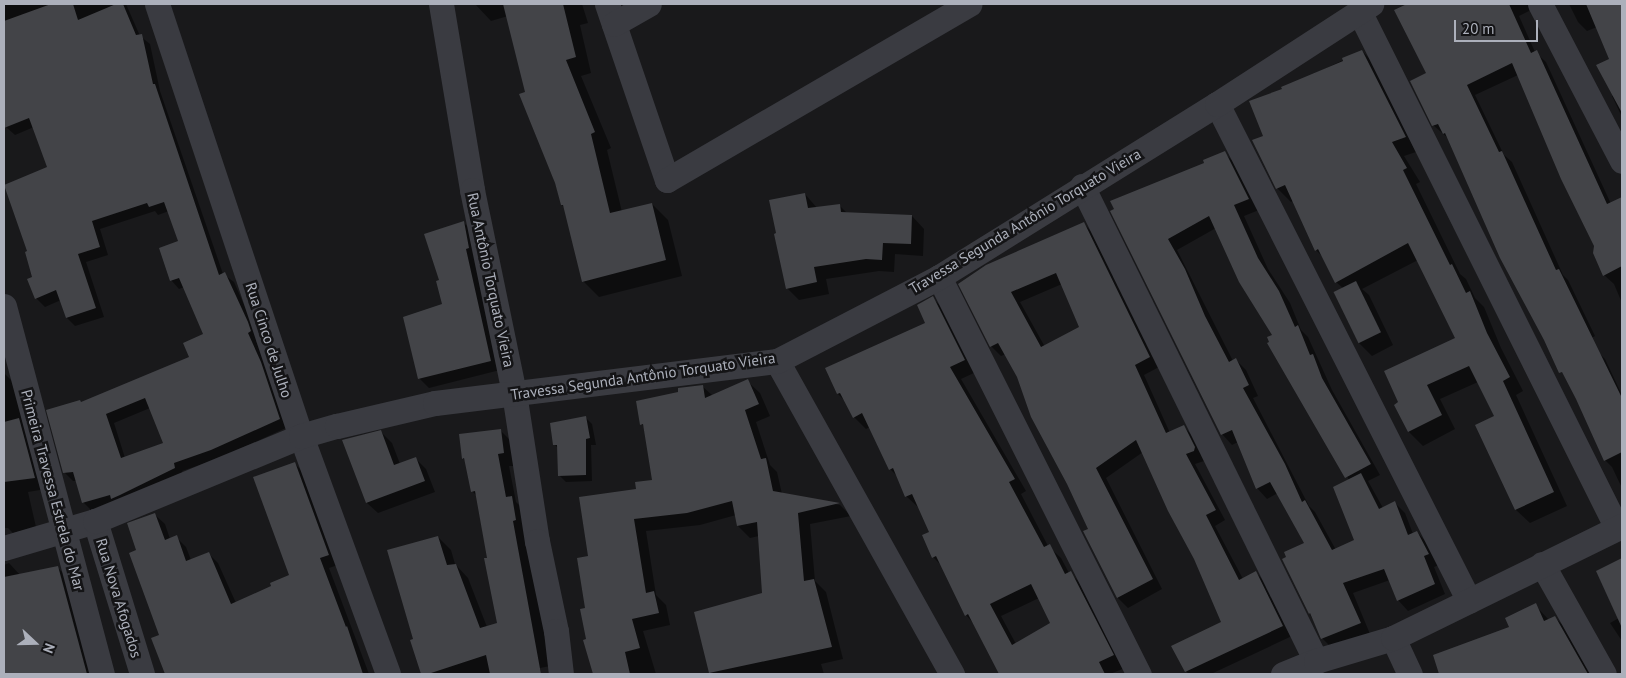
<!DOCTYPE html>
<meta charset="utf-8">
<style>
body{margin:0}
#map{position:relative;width:1626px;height:678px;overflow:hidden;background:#19191b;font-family:"PT Sans",sans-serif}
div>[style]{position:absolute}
.shadow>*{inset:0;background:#0007}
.building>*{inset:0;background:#434448;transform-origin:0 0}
.street>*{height:25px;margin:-12.5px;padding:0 12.5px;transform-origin:12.5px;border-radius:12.5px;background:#3a3b41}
span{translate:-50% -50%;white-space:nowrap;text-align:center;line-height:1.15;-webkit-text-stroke:5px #141416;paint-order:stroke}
.street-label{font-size:15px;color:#acb0bb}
.frame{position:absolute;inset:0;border:5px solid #acb0bb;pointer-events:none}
.north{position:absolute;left:10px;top:618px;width:50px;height:50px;-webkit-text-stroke:4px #141416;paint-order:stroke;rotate:111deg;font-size:14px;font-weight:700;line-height:20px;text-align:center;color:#acb0bb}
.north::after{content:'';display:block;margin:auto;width:18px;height:22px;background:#acb0bb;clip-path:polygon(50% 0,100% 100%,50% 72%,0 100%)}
.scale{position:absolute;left:1454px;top:20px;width:84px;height:22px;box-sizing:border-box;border:2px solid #acb0bb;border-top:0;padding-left:6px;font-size:15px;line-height:18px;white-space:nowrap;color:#acb0bb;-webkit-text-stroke:4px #141416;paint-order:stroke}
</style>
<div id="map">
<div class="shadow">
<i style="clip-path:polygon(evenodd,4px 4px,126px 4px,140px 36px,150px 44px,160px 91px,223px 274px,234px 282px,256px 332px,259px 340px,256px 341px,269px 371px,288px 427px,220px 458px,182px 471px,183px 476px,92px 511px,83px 502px,77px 481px,73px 481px,65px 473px,80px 401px,82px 403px,190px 358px,204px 335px,184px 287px,179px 289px,171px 280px,179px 242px,169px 211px,158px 215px,155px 211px,100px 229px,108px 255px,86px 262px,104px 317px,75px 326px,67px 318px,61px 300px,45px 307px,36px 298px,29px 252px,49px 168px,34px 127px,15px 135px,6px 127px,4px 120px,4px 4px,150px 408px,164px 443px,125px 458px,114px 423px,150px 408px)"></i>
<i style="clip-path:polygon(475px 4px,582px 4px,588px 23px,580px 25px,591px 73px,581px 76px,611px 148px,607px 150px,622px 212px,652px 204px,668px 220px,682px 276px,599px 297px,583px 281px,565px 208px,562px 205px,526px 92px,508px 16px,491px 21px)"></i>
<i style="clip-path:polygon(1410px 4px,1535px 4px,1537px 7px,1519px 16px,1535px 52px,1546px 62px,1611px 204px,1622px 198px,1622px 303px,1614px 284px,1604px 275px,1596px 245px,1518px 75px,1475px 95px,1504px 155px,1512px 162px,1563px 275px,1568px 280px,1595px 336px,1559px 357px,1448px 138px,1433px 125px,1428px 74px,1396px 11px)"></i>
<i style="clip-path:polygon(1569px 4px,1622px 4px,1622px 117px,1612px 96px,1614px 95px,1610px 59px,1597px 27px,1587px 31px,1578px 22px)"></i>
<i style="clip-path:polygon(1362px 51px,1376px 65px,1419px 151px,1404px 156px,1420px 182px,1416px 184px,1460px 274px,1466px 279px,1475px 298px,1484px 307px,1501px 348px,1523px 391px,1516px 395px,1567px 506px,1530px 523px,1516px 510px,1495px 417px,1478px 382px,1440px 399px,1455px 429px,1423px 446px,1409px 432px,1396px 405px,1456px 338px,1418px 260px,1362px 289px,1369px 295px,1393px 345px,1372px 356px,1359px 343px,1334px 292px,1343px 288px,1336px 282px,1324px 258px,1316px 250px,1293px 201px,1291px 202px,1277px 188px,1264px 137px,1283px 89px)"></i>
<i style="clip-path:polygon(evenodd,1224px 153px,1235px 163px,1259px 210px,1244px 216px,1268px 269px,1290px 303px,1301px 330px,1308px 337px,1332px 390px,1380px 475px,1368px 481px,1383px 508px,1395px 503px,1405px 513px,1413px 534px,1417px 532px,1427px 543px,1439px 565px,1434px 567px,1445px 594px,1408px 611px,1398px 600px,1390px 580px,1353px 593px,1370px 634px,1333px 649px,1322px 638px,1283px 560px,1305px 543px,1278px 493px,1267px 499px,1257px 488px,1238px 442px,1232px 445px,1222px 434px,1112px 211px,1224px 153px,1216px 228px,1349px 480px,1355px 541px,1336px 550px,1315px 512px,1309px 506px,1253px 398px,1258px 396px,1246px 370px,1236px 360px,1233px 361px,1177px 250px,1216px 228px)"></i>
<i style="clip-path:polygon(805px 194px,817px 208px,839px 205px,848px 214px,912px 216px,924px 229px,923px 256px,895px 254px,894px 272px,879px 271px,826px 279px,829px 294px,799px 300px,787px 288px)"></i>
<i style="clip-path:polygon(463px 222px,473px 232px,500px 370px,429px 388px,419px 378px,443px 305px,441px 281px)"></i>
<i style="clip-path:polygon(evenodd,1083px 223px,1093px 233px,1159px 367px,1144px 375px,1170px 433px,1183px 426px,1193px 436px,1204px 461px,1195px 464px,1225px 520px,1215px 526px,1243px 579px,1256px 573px,1266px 583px,1292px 636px,1211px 674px,1189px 674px,1186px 671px,1223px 623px,1195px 559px,1143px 452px,1106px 478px,1162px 589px,1128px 608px,1118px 598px,1085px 532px,1090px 530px,1018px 377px,1006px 354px,1001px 356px,991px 346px,960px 284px,1083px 223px,1062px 284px,1081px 327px,1045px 347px,1020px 302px,1062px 284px)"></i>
<i style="clip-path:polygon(evenodd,932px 298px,945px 310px,976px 372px,961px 379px,1026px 491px,1021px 494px,1048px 546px,1061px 558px,1069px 573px,1083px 585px,1125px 668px,1110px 674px,1005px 674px,974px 624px,966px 615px,942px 566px,933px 557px,931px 532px,919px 508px,906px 496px,898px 477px,890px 469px,870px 427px,866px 429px,854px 417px,846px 402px,838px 394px,827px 369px,927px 324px,932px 298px,1039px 598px,1051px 624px,1016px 644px,1001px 616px,1039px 598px)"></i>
<i style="clip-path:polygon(1599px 353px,1605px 359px,1622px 395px,1622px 488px,1612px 467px,1605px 460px)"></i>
<i style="clip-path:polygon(4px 373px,13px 382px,46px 489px,28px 492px,36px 527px,13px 533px,8px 528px,4px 528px)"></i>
<i style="clip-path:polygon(747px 381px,760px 393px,770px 416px,756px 422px,770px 465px,777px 472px,782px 494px,840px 505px,851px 516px,810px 524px,815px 581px,826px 592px,843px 659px,821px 664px,824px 674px,713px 674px,710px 672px,764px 594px,759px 536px,750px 538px,738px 526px,736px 515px,700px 525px,646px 531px,656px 595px,666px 605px,670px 625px,643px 631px,656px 674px,594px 674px,585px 640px,588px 640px,586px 609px,590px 557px,637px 490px,654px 481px,644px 427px,642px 424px,680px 393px,702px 386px,713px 396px)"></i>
<i style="clip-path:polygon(586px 418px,592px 424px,596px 445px,591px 445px,592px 481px,566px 482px,559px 475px,559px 449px,555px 445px)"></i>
<i style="clip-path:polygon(500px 430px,513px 443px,516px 466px,509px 466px,516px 502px,524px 510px,550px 666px,540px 668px,541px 674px,423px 674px,412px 641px,415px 640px,438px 537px,451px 550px,455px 564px,468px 578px,487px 627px,499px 624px,477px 496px,472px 491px,466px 462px,463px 458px)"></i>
<i style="clip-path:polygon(381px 432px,392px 443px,400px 464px,415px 458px,426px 469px,435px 492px,378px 513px,367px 503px,344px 440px)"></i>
<i style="clip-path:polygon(294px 463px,304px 473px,338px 565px,329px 568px,369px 674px,166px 674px,153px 639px,161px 636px,138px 550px,154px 514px,165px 524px,170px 539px,176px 537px,186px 547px,191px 560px,208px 553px,218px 563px,236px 603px,273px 587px,290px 576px)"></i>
<i style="clip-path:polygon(1622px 560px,1622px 641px,1610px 623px,1619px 618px,1597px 571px)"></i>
<i style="clip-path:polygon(9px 563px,20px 575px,58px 568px,69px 579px,95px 674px,4px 674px,4px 565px)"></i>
<i style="clip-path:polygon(1535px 605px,1549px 620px,1554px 617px,1568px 630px,1592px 674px,1441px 674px,1434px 656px,1511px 627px)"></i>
</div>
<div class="building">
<i style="clip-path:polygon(evenodd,51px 4px,73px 4px,78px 20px,116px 4px,123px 4px,136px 35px,142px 34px,153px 84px,155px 84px,219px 275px,225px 272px,248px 322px,251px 331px,248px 333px,261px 362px,280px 419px,211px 450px,174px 463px,175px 468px,120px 495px,111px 499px,110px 495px,82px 503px,73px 472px,63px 473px,46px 410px,80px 400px,81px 402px,189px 357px,183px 343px,203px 334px,179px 278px,170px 281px,159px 248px,178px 241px,164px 202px,149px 207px,147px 203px,92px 221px,100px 247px,78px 254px,96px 308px,66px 318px,56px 290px,35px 299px,27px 279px,32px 277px,25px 252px,27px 251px,4px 185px,47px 167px,29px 118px,4px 128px,4px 21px,51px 4px,145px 398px,163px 443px,121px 458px,106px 414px,145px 398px)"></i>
<i style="clip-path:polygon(503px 4px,563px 4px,576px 57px,566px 60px,595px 132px,591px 134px,610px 213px,652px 203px,666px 260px,582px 282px,563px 205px,561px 205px,555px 183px,519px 94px,525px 92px)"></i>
<i style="clip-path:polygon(1407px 4px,1509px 4px,1531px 53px,1537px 50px,1607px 204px,1622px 197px,1622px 266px,1603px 276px,1593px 253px,1594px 246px,1561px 179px,1512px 63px,1467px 85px,1499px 152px,1502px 151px,1556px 270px,1559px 269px,1622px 398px,1622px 452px,1604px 461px,1576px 399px,1562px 372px,1559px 373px,1544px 340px,1500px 258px,1445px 133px,1443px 134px,1438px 124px,1432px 126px,1410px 81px,1426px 73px,1394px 10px)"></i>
<i style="clip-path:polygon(1586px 4px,1622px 4px,1622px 113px,1596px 65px,1609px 59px)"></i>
<i style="clip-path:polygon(1362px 50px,1406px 137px,1392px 142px,1407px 168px,1403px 170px,1450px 265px,1452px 264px,1466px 293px,1470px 291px,1487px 333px,1510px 377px,1503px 381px,1554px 492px,1515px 510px,1475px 425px,1494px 416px,1469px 366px,1427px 385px,1442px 415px,1408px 432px,1394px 405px,1398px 402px,1384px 371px,1455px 338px,1408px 243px,1335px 283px,1318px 249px,1315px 251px,1285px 185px,1276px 189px,1252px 140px,1263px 136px,1249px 101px,1282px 89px,1281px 87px,1343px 61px,1342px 58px)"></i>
<i style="clip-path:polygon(1225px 151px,1249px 199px,1234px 205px,1258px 258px,1279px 291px,1295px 327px,1298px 325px,1310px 355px,1313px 354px,1322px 378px,1371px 464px,1345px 478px,1267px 343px,1269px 342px,1267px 337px,1272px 335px,1239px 282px,1209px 216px,1168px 239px,1185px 269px,1205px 316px,1229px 362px,1236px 358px,1249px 385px,1243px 388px,1285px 464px,1302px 502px,1305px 500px,1332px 550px,1354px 540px,1333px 487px,1361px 473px,1379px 509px,1395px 501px,1408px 535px,1417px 531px,1429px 554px,1424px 556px,1435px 584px,1397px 601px,1384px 569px,1343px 583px,1361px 623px,1321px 639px,1310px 613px,1309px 614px,1282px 559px,1286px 557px,1284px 552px,1304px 543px,1270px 482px,1256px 489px,1232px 430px,1221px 435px,1110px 211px,1114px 209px,1110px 201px,1204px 163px,1203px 160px)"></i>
<i style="clip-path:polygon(805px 193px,808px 208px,840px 204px,841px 212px,912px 215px,911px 244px,883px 243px,882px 260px,866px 259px,814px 267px,817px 282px,786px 289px,774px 234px,776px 233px,769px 200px)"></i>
<i style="clip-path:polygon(464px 221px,469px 248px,466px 249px,491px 361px,418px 379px,403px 317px,442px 304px,436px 281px,439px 280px,424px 234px)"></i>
<i style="clip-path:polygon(evenodd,1084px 222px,1150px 357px,1135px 365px,1166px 433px,1184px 425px,1195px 447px,1194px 451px,1186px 454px,1216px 510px,1206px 515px,1239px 580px,1256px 571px,1283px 626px,1185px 672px,1171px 646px,1221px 622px,1194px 559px,1168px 511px,1136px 440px,1096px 468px,1153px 579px,1117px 598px,1083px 531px,1088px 529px,1067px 484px,1031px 417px,1017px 377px,998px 343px,990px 347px,958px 284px,986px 265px,1084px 222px,1056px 273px,1079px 327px,1041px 347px,1011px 292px,1056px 273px)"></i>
<i style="left:1356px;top:281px;width:57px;height:25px;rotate:64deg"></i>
<i style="clip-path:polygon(evenodd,933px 296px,965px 360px,950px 367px,1015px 479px,1009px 482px,1044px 547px,1050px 544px,1065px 574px,1071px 571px,1114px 655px,1099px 662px,1105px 674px,999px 674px,968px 614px,965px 616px,936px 556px,932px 558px,922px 535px,929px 532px,912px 494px,905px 497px,893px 468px,889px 470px,862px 413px,853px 418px,840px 393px,837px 394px,825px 368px,925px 323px,917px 305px,933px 296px,1031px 584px,1050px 623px,1012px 645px,990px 604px,1031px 584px)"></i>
<i style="clip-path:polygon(748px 379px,759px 404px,745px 410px,761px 459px,766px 458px,773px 491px,840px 503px,798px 513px,804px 581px,814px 579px,832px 647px,709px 673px,694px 612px,762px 593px,757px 522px,737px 526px,732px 501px,687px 513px,634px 519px,646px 593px,654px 591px,659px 613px,632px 619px,640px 648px,625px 652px,630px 674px,593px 674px,583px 640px,586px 639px,580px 609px,585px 608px,577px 558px,588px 556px,579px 497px,636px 489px,635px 482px,652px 480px,643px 424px,640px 425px,636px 401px,678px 392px,678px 388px,703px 385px,705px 398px)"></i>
<i style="clip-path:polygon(586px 416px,590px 438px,586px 439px,586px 475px,558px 476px,557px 445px,553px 445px,550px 423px)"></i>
<i style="clip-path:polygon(19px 418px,35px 478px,4px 482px,4px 422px)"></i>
<i style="clip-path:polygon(501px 429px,504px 453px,498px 454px,506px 497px,512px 496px,516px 520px,513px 521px,541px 674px,490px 674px,486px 655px,428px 674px,421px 674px,410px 640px,413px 639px,387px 550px,438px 536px,447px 565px,456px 564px,480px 628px,497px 623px,484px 558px,487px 558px,475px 491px,471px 492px,464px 458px,462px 459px,459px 434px)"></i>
<i style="clip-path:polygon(381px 430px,394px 465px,416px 457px,425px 481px,366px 503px,342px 440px)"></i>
<i style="clip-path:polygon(295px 462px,329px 555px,320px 558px,346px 627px,347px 626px,363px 674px,165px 674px,151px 638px,159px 635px,129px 553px,136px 550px,127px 523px,155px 513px,165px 540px,177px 535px,186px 561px,209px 552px,231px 604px,271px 586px,270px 583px,289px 575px,253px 477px)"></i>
<i style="clip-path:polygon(1622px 558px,1622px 628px,1596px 571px)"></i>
<i style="clip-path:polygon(58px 566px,87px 674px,4px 674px,4px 577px)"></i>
<i style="clip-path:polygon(1536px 603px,1544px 621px,1555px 616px,1588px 674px,1439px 674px,1433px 655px,1509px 627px,1505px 618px)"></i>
</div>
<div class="street">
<i style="left:157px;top:4px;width:455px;rotate:71.6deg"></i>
<i style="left:301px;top:436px;width:253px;rotate:69.9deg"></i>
<i style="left:441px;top:4px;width:189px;rotate:80.5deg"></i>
<i style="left:472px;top:190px;width:207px;rotate:78.3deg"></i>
<i style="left:514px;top:393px;width:150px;rotate:81.2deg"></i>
<i style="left:537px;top:541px;width:92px;rotate:78.1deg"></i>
<i style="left:556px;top:631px;width:43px;rotate:83.4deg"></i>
<i style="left:607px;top:4px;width:186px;rotate:71.2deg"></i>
<i style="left:667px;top:180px;width:350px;rotate:-30.2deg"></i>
<i style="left:1540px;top:4px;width:177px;rotate:62.4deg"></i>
<i style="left:1359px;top:11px;width:578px;rotate:63.48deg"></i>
<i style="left:614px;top:24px;width:40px;rotate:-29.7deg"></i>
<i style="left:1217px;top:104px;width:557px;rotate:63.11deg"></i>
<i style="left:1082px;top:186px;width:530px;rotate:63.77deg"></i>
<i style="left:939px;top:277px;width:445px;rotate:63.3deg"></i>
<i style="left:4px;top:306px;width:381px;rotate:75.1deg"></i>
<i style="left:777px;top:361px;width:359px;rotate:60.8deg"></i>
<i style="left:95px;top:521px;width:160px;rotate:72.9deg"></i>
<i style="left:4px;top:548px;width:95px;rotate:-16.5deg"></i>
<i style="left:95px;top:521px;width:223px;rotate:-22.4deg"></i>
<i style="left:301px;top:436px;width:37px;rotate:-16deg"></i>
<i style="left:337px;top:426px;width:101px;rotate:-13.2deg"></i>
<i style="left:435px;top:403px;width:345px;rotate:-7deg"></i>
<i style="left:777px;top:361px;width:182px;rotate:-27.4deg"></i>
<i style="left:939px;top:277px;width:327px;rotate:-31.9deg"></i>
<i style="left:1217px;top:104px;width:184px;rotate:-33deg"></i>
<i style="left:1542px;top:564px;width:126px;rotate:60.6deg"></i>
<i style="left:1393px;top:638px;width:40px;rotate:65deg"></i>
<i style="left:1283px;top:674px;width:35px;rotate:-22deg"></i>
<i style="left:1316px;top:661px;width:80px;rotate:-16.6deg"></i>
<i style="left:1393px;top:638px;width:255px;rotate:-26.1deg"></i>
</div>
<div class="street-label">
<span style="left:1025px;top:221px;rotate:-31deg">Travessa Segunda Antônio Torquato Vieira</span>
<span style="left:491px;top:280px;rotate:78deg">Rua Antônio Torquato Vieira</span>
<span style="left:269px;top:340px;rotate:72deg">Rua Cinco de Julho</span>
<span style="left:643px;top:376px;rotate:-8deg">Travessa Segunda Antônio Torquato Vieira</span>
<span style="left:53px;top:490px;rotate:75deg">Primeira Travessa Estrela do Mar</span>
<span style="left:119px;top:598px;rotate:73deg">Rua Nova Afogados</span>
</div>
<div class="frame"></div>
<div class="north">N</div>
<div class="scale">20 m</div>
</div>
